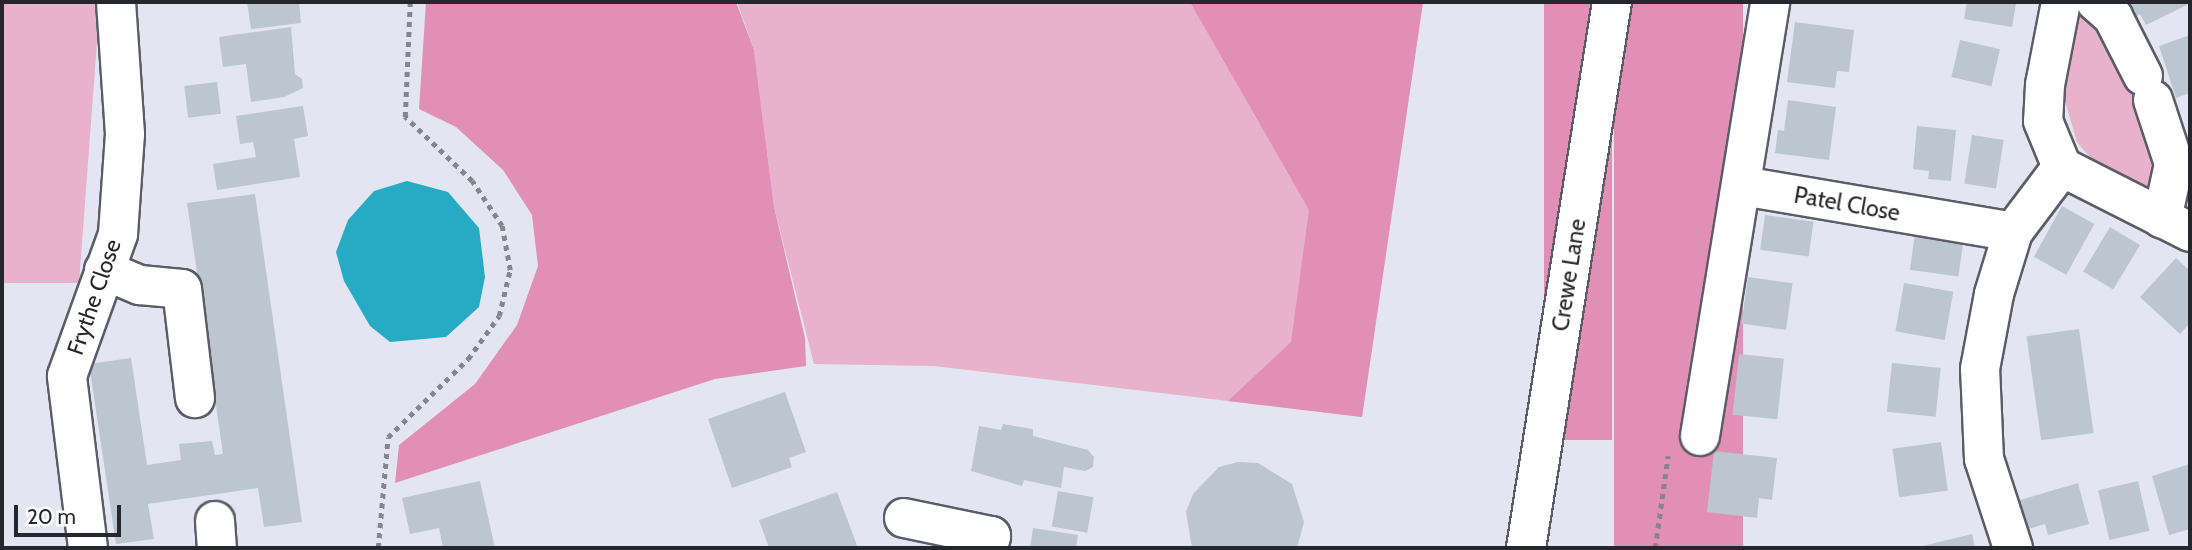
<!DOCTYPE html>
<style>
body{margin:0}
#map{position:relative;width:2192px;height:550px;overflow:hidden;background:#e3e5f3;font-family:Cabin,sans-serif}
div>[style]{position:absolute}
.green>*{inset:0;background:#e7b2ca}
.forest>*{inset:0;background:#e28fb8;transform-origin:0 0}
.water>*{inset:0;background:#27aac3}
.building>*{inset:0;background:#bbc6d1;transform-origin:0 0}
.path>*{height:4.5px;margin-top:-2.25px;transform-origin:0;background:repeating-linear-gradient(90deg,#84858f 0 5px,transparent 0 10px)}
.roads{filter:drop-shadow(2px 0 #5b5c68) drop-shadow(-2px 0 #5b5c68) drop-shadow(0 2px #5b5c68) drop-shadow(0 -2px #5b5c68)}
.minor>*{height:38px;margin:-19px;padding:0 19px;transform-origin:19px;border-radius:19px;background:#fff}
span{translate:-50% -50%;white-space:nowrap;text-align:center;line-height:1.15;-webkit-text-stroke:7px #fff;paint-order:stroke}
.street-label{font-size:23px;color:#26272c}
.frame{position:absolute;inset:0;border:4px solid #26272c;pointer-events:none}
.scale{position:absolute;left:14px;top:505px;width:107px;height:32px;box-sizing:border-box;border:4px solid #26272c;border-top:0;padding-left:9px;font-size:21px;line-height:24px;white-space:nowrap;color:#26272c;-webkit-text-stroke:5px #fff;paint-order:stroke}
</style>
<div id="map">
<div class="green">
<i style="clip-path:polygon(2px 2px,100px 2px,79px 283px,2px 283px)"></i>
<i style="clip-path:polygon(737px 2px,1423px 2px,1362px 417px,934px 366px,814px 364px,774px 207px,754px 50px)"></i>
<i style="clip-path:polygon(2078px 12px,2118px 50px,2151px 130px,2158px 199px,2093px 161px,2077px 142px,2064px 98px)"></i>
</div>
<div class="forest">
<i style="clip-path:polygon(426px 2px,736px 2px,754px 50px,774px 207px,805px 338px,806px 366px,715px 379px,395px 483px,399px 445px,475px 384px,517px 325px,538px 266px,532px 215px,503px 170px,456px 127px,419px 109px)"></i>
<i style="clip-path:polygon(1190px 2px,1423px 2px,1362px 417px,1228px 401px,1291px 342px,1309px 210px)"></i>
<i style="left:1544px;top:2px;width:68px;height:438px"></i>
<i style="left:1614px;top:2px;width:129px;height:552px"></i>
</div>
<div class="water">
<i style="clip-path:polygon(407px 181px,448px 192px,479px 228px,485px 277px,479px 307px,446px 337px,390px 342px,370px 326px,344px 281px,336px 252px,348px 220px,374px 191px)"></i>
</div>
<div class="building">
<i style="clip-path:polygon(247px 2px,299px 2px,301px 23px,251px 29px)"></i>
<i style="clip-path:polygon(1967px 2px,2016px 4px,2012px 27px,1964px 19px)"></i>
<i style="clip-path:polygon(2127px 2px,2185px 2px,2187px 5px,2146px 25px,2140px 14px,2135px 17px)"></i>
<i style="clip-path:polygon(1795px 22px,1854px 30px,1849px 72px,1837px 71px,1835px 88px,1787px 82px)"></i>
<i style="clip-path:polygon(291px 27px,295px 74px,302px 79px,303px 88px,284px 97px,251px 102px,246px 64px,223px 67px,219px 37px)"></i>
<i style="clip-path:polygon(2190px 35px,2190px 93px,2176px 98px,2159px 46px)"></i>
<i style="left:1960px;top:40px;width:41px;height:38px;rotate:13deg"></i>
<i style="left:217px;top:82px;width:32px;height:33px;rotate:83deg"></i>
<i style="clip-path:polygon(1788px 100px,1836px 107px,1829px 160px,1775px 153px,1778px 130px,1784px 131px)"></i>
<i style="clip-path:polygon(303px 106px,308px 136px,294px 139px,300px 177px,217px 190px,213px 164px,256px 157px,253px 142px,240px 144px,236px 116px)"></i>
<i style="clip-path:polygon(1917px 126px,1956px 130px,1951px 181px,1928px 179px,1929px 171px,1913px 169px)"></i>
<i style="left:1972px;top:135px;width:32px;height:49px;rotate:9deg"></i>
<i style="clip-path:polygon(255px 194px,302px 522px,264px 527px,258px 488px,148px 504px,154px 539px,116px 544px,89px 364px,131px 358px,147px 465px,181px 460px,179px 444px,212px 441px,215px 455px,223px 454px,187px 203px)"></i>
<i style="left:2062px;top:206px;width:37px;height:58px;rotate:29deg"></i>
<i style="left:1765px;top:215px;width:49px;height:35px;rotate:8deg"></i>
<i style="left:2110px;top:227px;width:35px;height:52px;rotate:31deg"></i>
<i style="left:1915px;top:233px;width:49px;height:37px;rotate:8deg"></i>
<i style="clip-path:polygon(2176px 258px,2190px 271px,2190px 323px,2180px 334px,2140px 297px)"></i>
<i style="left:1748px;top:277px;width:45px;height:47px;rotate:8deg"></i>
<i style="left:1904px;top:283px;width:50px;height:49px;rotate:10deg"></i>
<i style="left:2079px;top:329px;width:105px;height:53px;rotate:82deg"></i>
<i style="left:1739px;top:354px;width:45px;height:61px;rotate:6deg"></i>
<i style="left:1892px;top:363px;width:49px;height:49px;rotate:6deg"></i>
<i style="clip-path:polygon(785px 392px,806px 452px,789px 458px,792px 467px,732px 488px,708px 419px)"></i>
<i style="clip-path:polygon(1003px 424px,1033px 429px,1033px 436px,1088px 450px,1094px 457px,1093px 467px,1085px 471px,1064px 467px,1061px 488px,1024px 480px,1022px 486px,971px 471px,979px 426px,1001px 430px)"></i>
<i style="left:1941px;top:442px;width:49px;height:49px;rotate:82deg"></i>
<i style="clip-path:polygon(1714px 451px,1777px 458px,1772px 500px,1759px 498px,1757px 518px,1707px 512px)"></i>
<i style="clip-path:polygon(1238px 462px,1258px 463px,1292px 484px,1304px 522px,1297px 548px,1192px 548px,1186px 512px,1193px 494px,1219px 467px)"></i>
<i style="clip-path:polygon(2190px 464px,2190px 529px,2169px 535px,2152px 476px)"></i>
<i style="clip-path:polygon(480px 481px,495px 548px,443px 548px,439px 528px,410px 534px,402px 498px)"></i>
<i style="left:2138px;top:481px;width:51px;height:41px;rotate:77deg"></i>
<i style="clip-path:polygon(2078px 483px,2089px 524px,2048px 535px,2045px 524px,2025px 530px,2017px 501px)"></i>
<i style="left:1058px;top:491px;width:36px;height:36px;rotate:10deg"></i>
<i style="clip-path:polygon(837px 492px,858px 548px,769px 548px,759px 520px)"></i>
<i style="clip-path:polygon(1033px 528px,1078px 535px,1076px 548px,1030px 548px)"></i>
<i style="clip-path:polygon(1972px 534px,1975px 548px,1919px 548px,1919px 547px)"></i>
</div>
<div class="path">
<i style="left:378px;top:548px;width:111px;rotate:-84.9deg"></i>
<i style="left:388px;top:437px;width:112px;rotate:-44.3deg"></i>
<i style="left:468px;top:359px;width:53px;rotate:-54.2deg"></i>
<i style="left:499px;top:316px;width:47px;rotate:-76.6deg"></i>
<i style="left:510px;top:270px;width:45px;rotate:-100.3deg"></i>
<i style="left:502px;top:226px;width:54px;rotate:-123.7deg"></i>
<i style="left:472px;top:181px;width:93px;rotate:-136.3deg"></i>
<i style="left:405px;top:117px;width:115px;rotate:-87.5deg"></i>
<i style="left:1655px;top:548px;width:93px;rotate:-82deg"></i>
</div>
<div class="roads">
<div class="minor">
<i style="left:2061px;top:2px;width:85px;rotate:100.9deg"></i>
<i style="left:2045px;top:85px;width:36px;rotate:93deg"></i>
<i style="left:2043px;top:121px;width:50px;rotate:67.6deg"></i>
<i style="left:2062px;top:167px;width:144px;rotate:26.9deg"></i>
<i style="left:2096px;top:2px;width:23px;rotate:41deg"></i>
<i style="left:2113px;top:17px;width:66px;rotate:63deg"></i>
<i style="left:2153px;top:100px;width:67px;rotate:71.8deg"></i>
<i style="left:2174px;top:164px;width:56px;rotate:102.3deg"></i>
<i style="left:1742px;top:186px;width:275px;rotate:9.6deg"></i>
<i style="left:104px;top:270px;width:39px;rotate:23deg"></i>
<i style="left:140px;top:285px;width:42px;rotate:5.4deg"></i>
<i style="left:182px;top:289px;width:110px;rotate:83.2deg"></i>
<i style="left:1700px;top:436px;width:440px;rotate:-80.8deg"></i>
<i style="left:904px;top:518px;width:89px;rotate:11.7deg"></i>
<i style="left:991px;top:536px;width:12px;rotate:104deg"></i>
<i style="left:215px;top:521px;width:27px;rotate:86deg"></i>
<i style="left:88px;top:548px;width:173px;rotate:-97deg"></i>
<i style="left:67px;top:376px;width:151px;rotate:-70.2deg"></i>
<i style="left:118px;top:234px;width:100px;rotate:-86deg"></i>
<i style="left:125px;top:134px;width:132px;rotate:-93.9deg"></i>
<i style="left:1526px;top:548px;width:553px;rotate:-81.05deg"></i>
<i style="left:2013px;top:548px;width:94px;rotate:-108deg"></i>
<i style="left:1984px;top:459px;width:90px;rotate:-92.5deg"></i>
<i style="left:1980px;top:369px;width:76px;rotate:-79.4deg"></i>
<i style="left:1994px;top:294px;width:65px;rotate:-73deg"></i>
<i style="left:2013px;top:232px;width:81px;rotate:-53deg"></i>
</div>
</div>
<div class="street-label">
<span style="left:1847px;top:204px;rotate:10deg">Patel Close</span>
<span style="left:1569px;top:275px;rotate:-81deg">Crewe Lane</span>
<span style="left:94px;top:297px;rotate:-71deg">Frythe Close</span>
</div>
<div class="frame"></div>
<div class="scale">20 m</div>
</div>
